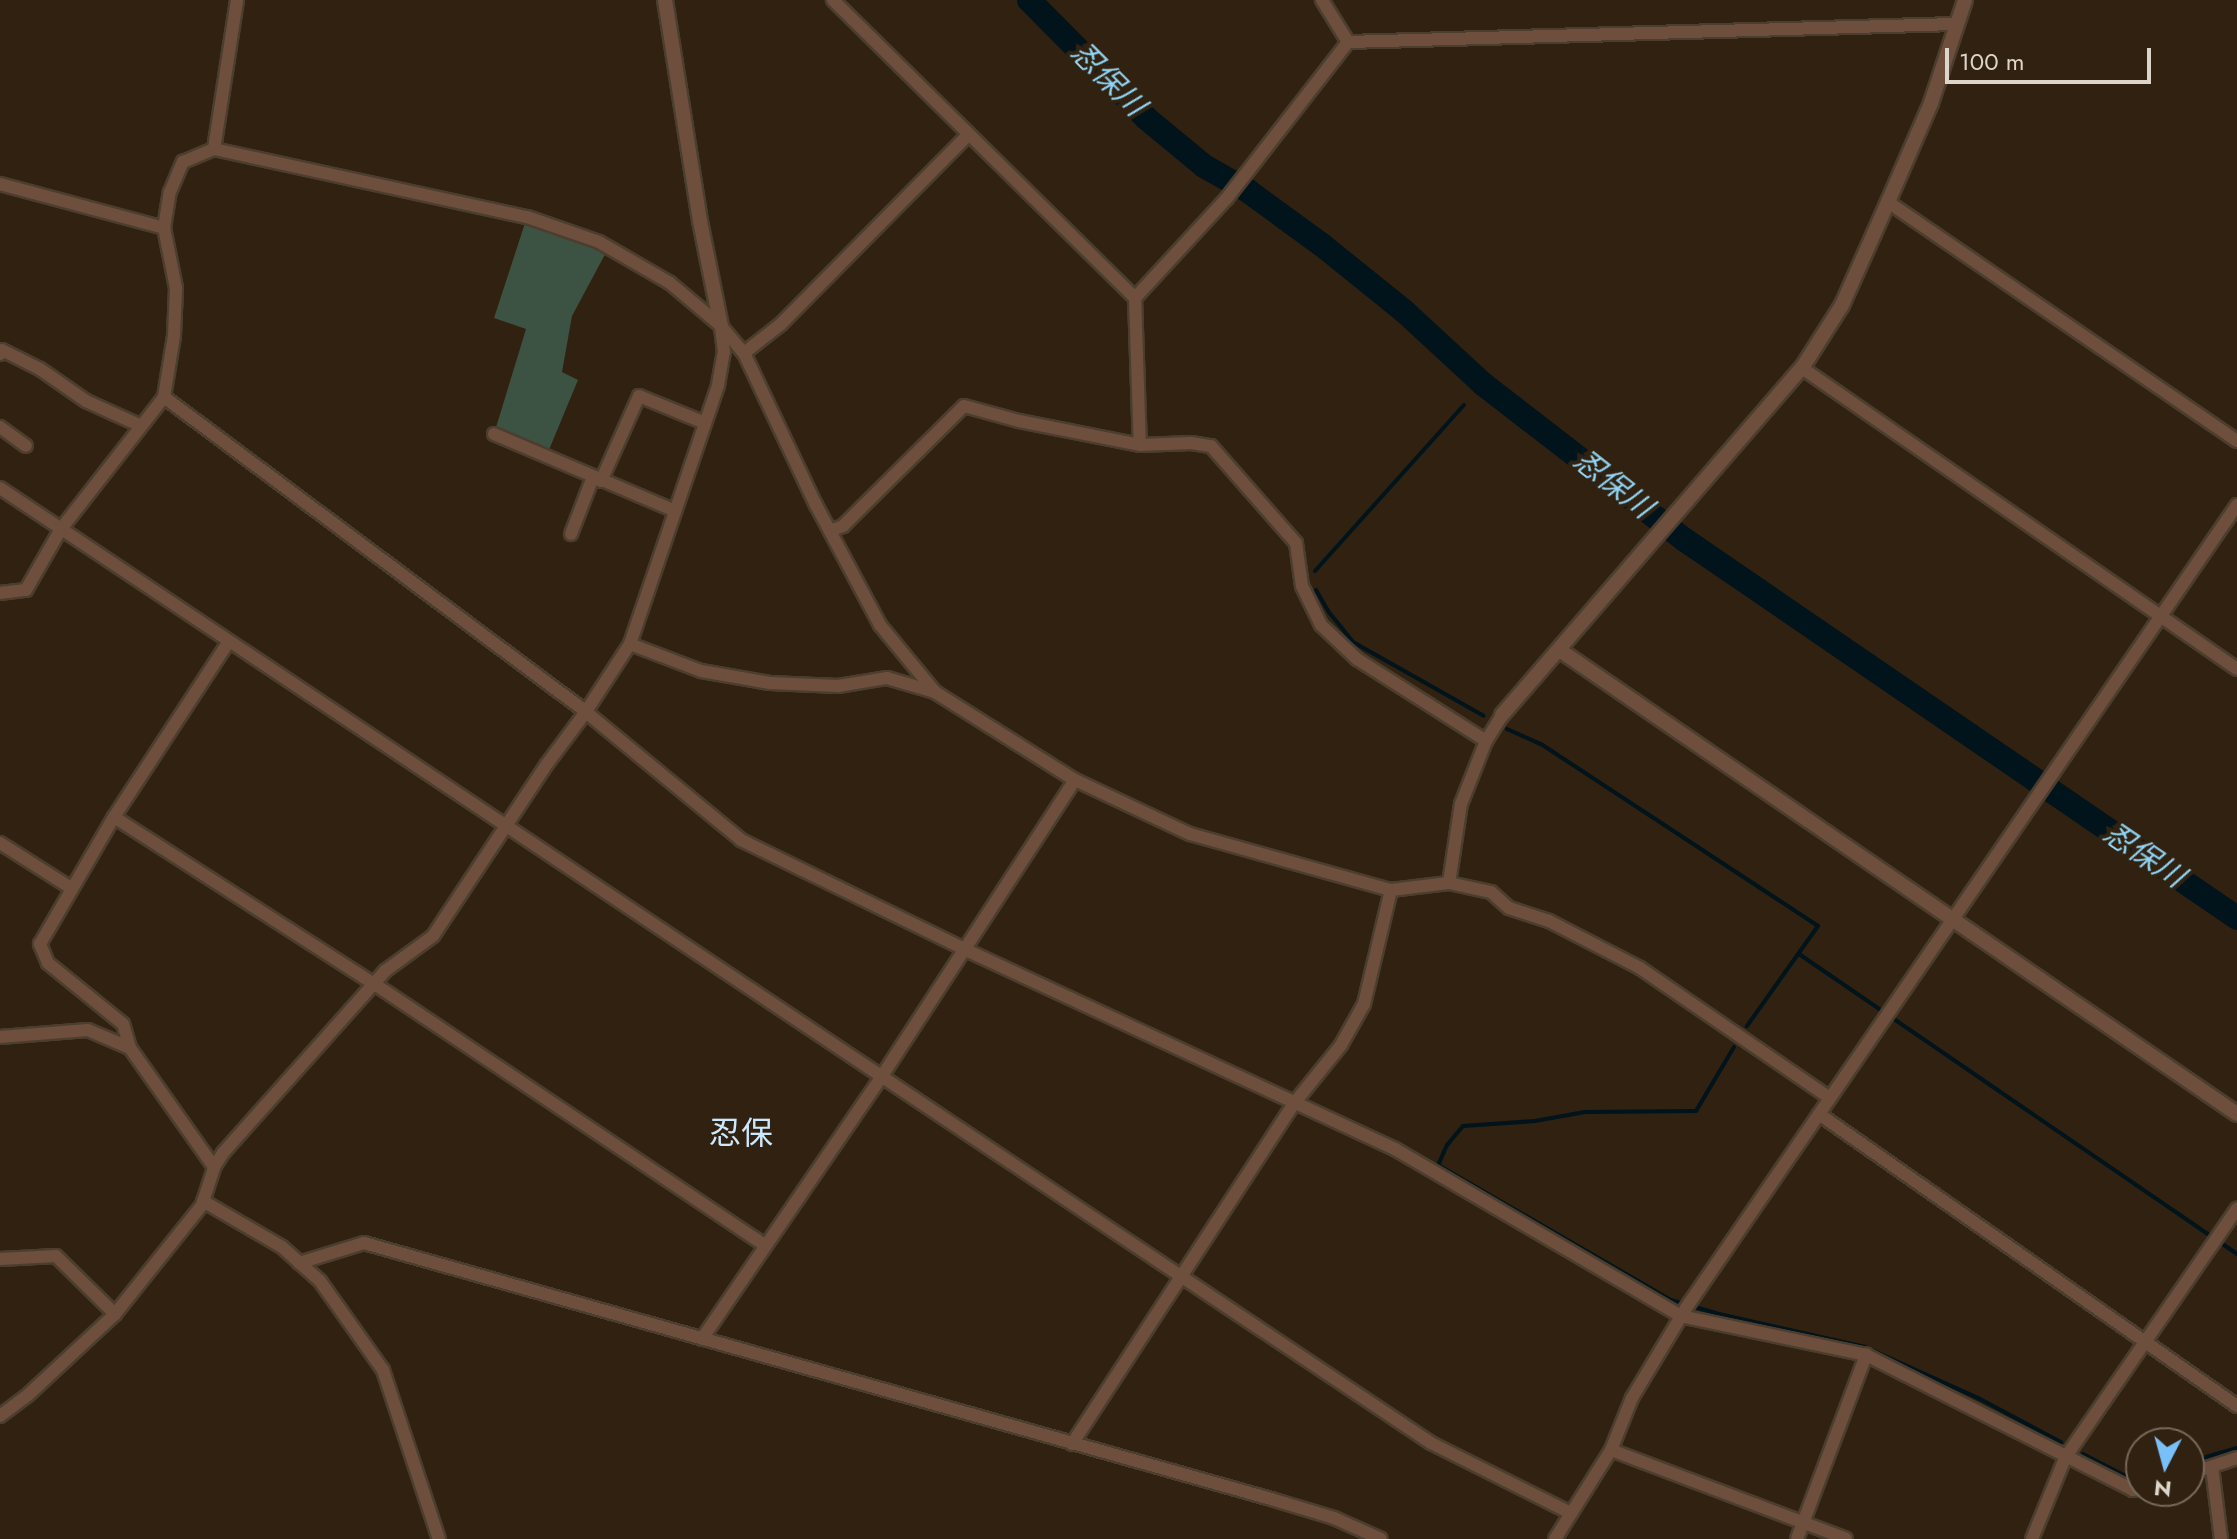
<!DOCTYPE html>
<meta charset="utf-8">
<style>
body{margin:0}
#map{position:relative;width:2237px;height:1539px;overflow:hidden;background:#302110;font-family:Jost,"Noto Sans JP",sans-serif}
div>[style]{position:absolute}
.green>*{inset:0;background:#3c5243}
.stream>*{height:4px;margin:-2px;padding:0 2px;transform-origin:2px;border-radius:2px;background:#01131b}
.river>*{height:24px;margin:-12px;padding:0 12px;transform-origin:12px;border-radius:12px;background:#01131b}
.roads{filter:drop-shadow(2px 0 #4c3e2e) drop-shadow(-2px 0 #4c3e2e) drop-shadow(0 2px #4c3e2e) drop-shadow(0 -2px #4c3e2e)}
.minor>*{height:12px;margin:-6px;padding:0 6px;transform-origin:6px;border-radius:6px;background:#6e4f3d}
.tertiary>*{height:14px;margin:-7px;padding:0 7px;transform-origin:7px;border-radius:7px;background:#6e4f3d}
span{translate:-50% -50%;white-space:nowrap;text-align:center;line-height:1.15;-webkit-text-stroke:8px #302110;paint-order:stroke}
.water-label{font-size:30px;color:#90d5f5;font-style:italic}
.quarter-label{font-size:32px;color:#cde7fc}
.north{position:absolute;left:2125px;top:1427px;width:80px;height:80px;box-sizing:border-box;background:#302110;border:2px solid #76695a;border-radius:50%;rotate:186deg;font-size:22px;font-weight:700;line-height:32px;text-align:center;color:#ded5ca}
.north::after{content:'';display:block;margin:auto;width:28px;height:36px;background:#79bff8;clip-path:polygon(50% 0,100% 100%,50% 72%,0 100%)}
.scale{position:absolute;left:1945px;top:48px;width:206px;height:36px;box-sizing:border-box;border:4px solid #ded5ca;border-top:0;padding-left:10px;font-size:24px;line-height:28px;white-space:nowrap;color:#ded5ca;-webkit-text-stroke:6px #302110;paint-order:stroke}
</style>
<div id="map">
<div class="green">
<i style="clip-path:polygon(527px 217px,609px 247px,572px 316px,562px 372px,578px 380px,546px 457px,494px 434px,526px 329px,494px 318px)"></i>
</div>
<div class="stream">
<i style="left:1479px;top:388px;width:6px;rotate:-45deg"></i>
<i style="left:1315px;top:571px;width:223px;rotate:-48.1deg"></i>
<i style="left:1316px;top:590px;width:24px;rotate:60deg"></i>
<i style="left:1328px;top:611px;width:40px;rotate:51deg"></i>
<i style="left:1353px;top:642px;width:150px;rotate:29.5deg"></i>
<i style="left:1507px;top:729px;width:37px;rotate:24deg"></i>
<i style="left:1541px;top:744px;width:331px;rotate:33.3deg"></i>
<i style="left:1818px;top:926px;width:123px;rotate:125.4deg"></i>
<i style="left:1799px;top:954px;width:531px;rotate:34.41deg"></i>
<i style="left:1734px;top:1047px;width:74px;rotate:120.7deg"></i>
<i style="left:1696px;top:1111px;width:111px;rotate:179.5deg"></i>
<i style="left:1585px;top:1112px;width:51px;rotate:169.8deg"></i>
<i style="left:1535px;top:1121px;width:72px;rotate:176deg"></i>
<i style="left:1463px;top:1126px;width:25px;rotate:130deg"></i>
<i style="left:1447px;top:1145px;width:22px;rotate:114deg"></i>
<i style="left:1438px;top:1165px;width:269px;rotate:30.1deg"></i>
<i style="left:1671px;top:1300px;width:50px;rotate:16.3deg"></i>
<i style="left:1719px;top:1314px;width:150px;rotate:12.7deg"></i>
<i style="left:1865px;top:1347px;width:126px;rotate:24.3deg"></i>
<i style="left:1980px;top:1399px;width:92px;rotate:28deg"></i>
<i style="left:2083px;top:1454px;width:56px;rotate:27.5deg"></i>
<i style="left:2133px;top:1480px;width:9px;rotate:-21deg"></i>
<i style="left:2189px;top:1462px;width:50px;rotate:-16.3deg"></i>
</div>
<div class="river">
<i style="left:1029px;top:0;width:166px;rotate:45.2deg"></i>
<i style="left:1146px;top:118px;width:75px;rotate:39.6deg"></i>
<i style="left:1204px;top:166px;width:51px;rotate:29.6deg"></i>
<i style="left:1248px;top:191px;width:92px;rotate:36.1deg"></i>
<i style="left:1322px;top:245px;width:105px;rotate:38.8deg"></i>
<i style="left:1404px;top:311px;width:108px;rotate:42.7deg"></i>
<i style="left:1483px;top:384px;width:255px;rotate:37.7deg"></i>
<i style="left:1685px;top:540px;width:669px;rotate:34.4deg"></i>
</div>
<div class="roads">
<div class="minor">
<i style="left:833px;top:0;width:424px;rotate:44.6deg"></i>
<i style="left:1135px;top:298px;width:147px;rotate:88.1deg"></i>
<i style="left:1322px;top:0;width:49px;rotate:58.2deg"></i>
<i style="left:214px;top:149px;width:151px;rotate:-81.2deg"></i>
<i style="left:0;top:184px;width:170px;rotate:15deg"></i>
<i style="left:1888px;top:202px;width:423px;rotate:34.4deg"></i>
<i style="left:1135px;top:298px;width:136px;rotate:-47.4deg"></i>
<i style="left:1227px;top:198px;width:197px;rotate:-52.2deg"></i>
<i style="left:1348px;top:42px;width:608px;rotate:-1.7deg"></i>
<i style="left:744px;top:353px;width:47px;rotate:-38.1deg"></i>
<i style="left:781px;top:324px;width:264px;rotate:-45.3deg"></i>
<i style="left:0;top:354px;width:4px;rotate:-63deg"></i>
<i style="left:2px;top:350px;width:42px;rotate:26.6deg"></i>
<i style="left:40px;top:369px;width:56px;rotate:34.8deg"></i>
<i style="left:86px;top:401px;width:60px;rotate:24.4deg"></i>
<i style="left:1802px;top:368px;width:529px;rotate:34.68deg"></i>
<i style="left:164px;top:397px;width:520px;rotate:36.72deg"></i>
<i style="left:581px;top:708px;width:207px;rotate:39.5deg"></i>
<i style="left:741px;top:840px;width:248px;rotate:26deg"></i>
<i style="left:964px;top:949px;width:475px;rotate:24.9deg"></i>
<i style="left:1395px;top:1149px;width:331px;rotate:30.3deg"></i>
<i style="left:1681px;top:1316px;width:189px;rotate:11.9deg"></i>
<i style="left:1866px;top:1355px;width:299px;rotate:26.8deg"></i>
<i style="left:2133px;top:1490px;width:8px;rotate:-14deg"></i>
<i style="left:0;top:427px;width:32px;rotate:36deg"></i>
<i style="left:494px;top:434px;width:197px;rotate:23deg"></i>
<i style="left:601px;top:481px;width:93px;rotate:-65.9deg"></i>
<i style="left:639px;top:396px;width:71px;rotate:22.2deg"></i>
<i style="left:0;top:488px;width:1720px;rotate:33.72deg"></i>
<i style="left:1431px;top:1443px;width:157px;rotate:26.6deg"></i>
<i style="left:830px;top:531px;width:14px;rotate:-21deg"></i>
<i style="left:843px;top:526px;width:170px;rotate:-44.8deg"></i>
<i style="left:964px;top:406px;width:57px;rotate:15.3deg"></i>
<i style="left:1019px;top:421px;width:123px;rotate:11.2deg"></i>
<i style="left:1140px;top:445px;width:51px;rotate:-2.2deg"></i>
<i style="left:1191px;top:443px;width:20px;rotate:9deg"></i>
<i style="left:1211px;top:446px;width:129px;rotate:48.8deg"></i>
<i style="left:1296px;top:543px;width:43px;rotate:82.1deg"></i>
<i style="left:1302px;top:586px;width:43px;rotate:64deg"></i>
<i style="left:1321px;top:625px;width:50px;rotate:43.4deg"></i>
<i style="left:1357px;top:659px;width:153px;rotate:32.4deg"></i>
<i style="left:571px;top:534px;width:61px;rotate:-68.9deg"></i>
<i style="left:0;top:593px;width:26px;rotate:-7deg"></i>
<i style="left:26px;top:590px;width:70px;rotate:-60.2deg"></i>
<i style="left:61px;top:529px;width:167px;rotate:-52deg"></i>
<i style="left:164px;top:397px;width:62px;rotate:-80.7deg"></i>
<i style="left:174px;top:336px;width:48px;rotate:-87.6deg"></i>
<i style="left:176px;top:288px;width:61px;rotate:-101.3deg"></i>
<i style="left:164px;top:228px;width:36px;rotate:-81deg"></i>
<i style="left:170px;top:192px;width:33px;rotate:-67deg"></i>
<i style="left:183px;top:162px;width:34px;rotate:-23deg"></i>
<i style="left:214px;top:149px;width:320px;rotate:12.3deg"></i>
<i style="left:527px;top:217px;width:76px;rotate:19.1deg"></i>
<i style="left:599px;top:242px;width:82px;rotate:30deg"></i>
<i style="left:670px;top:283px;width:67px;rotate:40.1deg"></i>
<i style="left:721px;top:326px;width:35px;rotate:50deg"></i>
<i style="left:744px;top:353px;width:168px;rotate:64.7deg"></i>
<i style="left:816px;top:505px;width:136px;rotate:61.9deg"></i>
<i style="left:880px;top:625px;width:87px;rotate:50.6deg"></i>
<i style="left:630px;top:644px;width:76px;rotate:20.8deg"></i>
<i style="left:701px;top:671px;width:70px;rotate:9.9deg"></i>
<i style="left:770px;top:683px;width:68px;rotate:2.5deg"></i>
<i style="left:838px;top:686px;width:50px;rotate:-9.3deg"></i>
<i style="left:887px;top:678px;width:50px;rotate:16.3deg"></i>
<i style="left:935px;top:692px;width:165px;rotate:32.2deg"></i>
<i style="left:1075px;top:780px;width:127px;rotate:25.2deg"></i>
<i style="left:1190px;top:834px;width:209px;rotate:15.6deg"></i>
<i style="left:1391px;top:890px;width:58px;rotate:-6.9deg"></i>
<i style="left:1449px;top:883px;width:43px;rotate:12.1deg"></i>
<i style="left:1491px;top:892px;width:24px;rotate:42deg"></i>
<i style="left:1509px;top:908px;width:42px;rotate:18deg"></i>
<i style="left:1549px;top:921px;width:102px;rotate:27.3deg"></i>
<i style="left:1640px;top:968px;width:230px;rotate:34.4deg"></i>
<i style="left:114px;top:817px;width:329px;rotate:32.7deg"></i>
<i style="left:391px;top:995px;width:450px;rotate:33.8deg"></i>
<i style="left:0;top:843px;width:84px;rotate:32.4deg"></i>
<i style="left:1449px;top:883px;width:80px;rotate:-81.4deg"></i>
<i style="left:1461px;top:804px;width:68px;rotate:-68.4deg"></i>
<i style="left:1486px;top:741px;width:31px;rotate:-58deg"></i>
<i style="left:0;top:1037px;width:88px;rotate:-4.5deg"></i>
<i style="left:88px;top:1030px;width:46px;rotate:23.2deg"></i>
<i style="left:1819px;top:1114px;width:510px;rotate:34.94deg"></i>
<i style="left:214px;top:1167px;width:146px;rotate:-125.2deg"></i>
<i style="left:130px;top:1048px;width:25px;rotate:-106deg"></i>
<i style="left:123px;top:1024px;width:97px;rotate:-140.9deg"></i>
<i style="left:48px;top:963px;width:21px;rotate:-113deg"></i>
<i style="left:40px;top:944px;width:147px;rotate:-59.8deg"></i>
<i style="left:114px;top:817px;width:210px;rotate:-56.8deg"></i>
<i style="left:203px;top:1201px;width:91px;rotate:30.2deg"></i>
<i style="left:282px;top:1247px;width:51px;rotate:41.8deg"></i>
<i style="left:320px;top:1281px;width:109px;rotate:54.7deg"></i>
<i style="left:383px;top:1370px;width:178px;rotate:71.7deg"></i>
<i style="left:0;top:1259px;width:56px;rotate:-3.1deg"></i>
<i style="left:56px;top:1256px;width:83px;rotate:44.5deg"></i>
<i style="left:299px;top:1263px;width:68px;rotate:-17.1deg"></i>
<i style="left:364px;top:1243px;width:942px;rotate:15.76deg"></i>
<i style="left:1271px;top:1499px;width:66px;rotate:16.8deg"></i>
<i style="left:1334px;top:1518px;width:51px;rotate:24.1deg"></i>
<i style="left:702px;top:1339px;width:319px;rotate:-55.6deg"></i>
<i style="left:882px;top:1076px;width:353px;rotate:-56.9deg"></i>
<i style="left:0;top:1416px;width:36px;rotate:-37deg"></i>
<i style="left:29px;top:1394px;width:117px;rotate:-42.9deg"></i>
<i style="left:115px;top:1314px;width:139px;rotate:-51.4deg"></i>
<i style="left:202px;top:1205px;width:40px;rotate:-72deg"></i>
<i style="left:214px;top:1167px;width:17px;rotate:-57deg"></i>
<i style="left:223px;top:1153px;width:244px;rotate:-48.3deg"></i>
<i style="left:385px;top:971px;width:59px;rotate:-36.1deg"></i>
<i style="left:433px;top:936px;width:206px;rotate:-56.5deg"></i>
<i style="left:547px;top:764px;width:64px;rotate:-53.3deg"></i>
<i style="left:585px;top:713px;width:82px;rotate:-56.9deg"></i>
<i style="left:630px;top:644px;width:274px;rotate:-71.2deg"></i>
<i style="left:718px;top:385px;width:34px;rotate:-80deg"></i>
<i style="left:724px;top:352px;width:26px;rotate:-97deg"></i>
<i style="left:1072px;top:1444px;width:410px;rotate:-56.9deg"></i>
<i style="left:1296px;top:1101px;width:72px;rotate:-51.2deg"></i>
<i style="left:1341px;top:1045px;width:47px;rotate:-60.7deg"></i>
<i style="left:1364px;top:1004px;width:117px;rotate:-76.7deg"></i>
<i style="left:1611px;top:1450px;width:251px;rotate:20.7deg"></i>
<i style="left:2212px;top:1467px;width:73px;rotate:82.9deg"></i>
<i style="left:2189px;top:1474px;width:51px;rotate:-18.4deg"></i>
<i style="left:1555px;top:1539px;width:105px;rotate:-57.8deg"></i>
<i style="left:1611px;top:1450px;width:56px;rotate:-68deg"></i>
<i style="left:1632px;top:1398px;width:105px;rotate:-59deg"></i>
<i style="left:1686px;top:1308px;width:974px;rotate:-55.54deg"></i>
<i style="left:1797px;top:1539px;width:197px;rotate:-69.4deg"></i>
<i style="left:2032px;top:1539px;width:87px;rotate:-67.8deg"></i>
<i style="left:2065px;top:1458px;width:303px;rotate:-55.4deg"></i>
</div>
<div class="tertiary">
<i style="left:665px;top:0;width:224px;rotate:81deg"></i>
<i style="left:700px;top:221px;width:107px;rotate:78.7deg"></i>
<i style="left:1561px;top:651px;width:819px;rotate:34.41deg"></i>
<i style="left:1502px;top:715px;width:459px;rotate:-49.2deg"></i>
<i style="left:1802px;top:368px;width:75px;rotate:-57.6deg"></i>
<i style="left:1842px;top:305px;width:113px;rotate:-65.9deg"></i>
<i style="left:1888px;top:202px;width:108px;rotate:-66.5deg"></i>
<i style="left:1931px;top:103px;width:108px;rotate:-71.7deg"></i>
</div>
</div>
<div class="water-label">
<span style="left:1108px;top:79px;rotate:45deg">忍保川</span>
<span style="left:1613px;top:484px;rotate:38deg">忍保川</span>
<span style="left:2144px;top:855px;rotate:34deg">忍保川</span>
</div>
<div class="quarter-label">
<span style="left:741px;top:1133px">忍保</span>
</div>
<div class="north">N</div>
<div class="scale">100 m</div>
</div>
